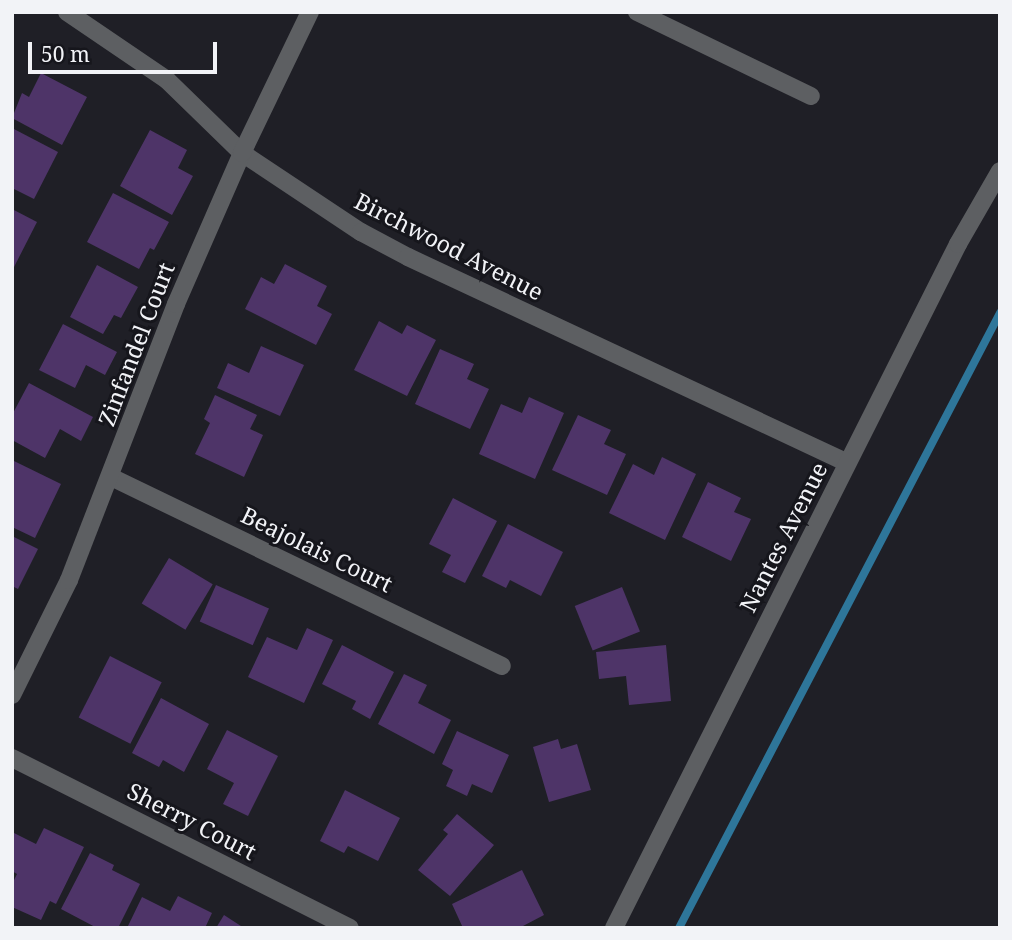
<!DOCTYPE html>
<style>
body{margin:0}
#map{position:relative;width:1012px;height:940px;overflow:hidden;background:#1f1f26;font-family:"Noto Serif",serif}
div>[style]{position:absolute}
.stream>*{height:8px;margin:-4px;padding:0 4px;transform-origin:4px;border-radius:4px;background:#2e769a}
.building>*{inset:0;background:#4e3468;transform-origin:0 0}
.minor>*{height:18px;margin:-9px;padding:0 9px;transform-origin:9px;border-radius:9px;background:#5d5f62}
span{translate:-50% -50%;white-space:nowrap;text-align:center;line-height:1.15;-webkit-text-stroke:6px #16161c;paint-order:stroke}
.street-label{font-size:23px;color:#f2f3f7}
.frame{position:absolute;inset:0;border:14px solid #f2f3f7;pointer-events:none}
.scale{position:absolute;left:28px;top:42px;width:189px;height:32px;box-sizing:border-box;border:4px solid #f2f3f7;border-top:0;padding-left:9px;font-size:21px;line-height:24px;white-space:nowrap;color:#f2f3f7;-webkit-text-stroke:5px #16161c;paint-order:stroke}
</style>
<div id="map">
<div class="stream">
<i style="left:679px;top:928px;width:694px;rotate:-62.44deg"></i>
</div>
<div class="building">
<i style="clip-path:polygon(41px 73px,87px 97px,62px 145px,12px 118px,22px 93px,29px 97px)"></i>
<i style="clip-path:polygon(12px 128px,58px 152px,34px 199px,12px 188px)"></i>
<i style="clip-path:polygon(150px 130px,187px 150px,178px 168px,193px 176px,172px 215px,120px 186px)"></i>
<i style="clip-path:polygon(113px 193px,169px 222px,154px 250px,150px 248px,139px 269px,87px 242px)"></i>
<i style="clip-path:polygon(12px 209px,37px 222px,12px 271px)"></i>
<i style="clip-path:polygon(285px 264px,327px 286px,317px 306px,332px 314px,316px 345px,245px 309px,261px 277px,274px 284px)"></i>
<i style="clip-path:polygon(97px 265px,138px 287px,121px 318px,114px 315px,103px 334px,70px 317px)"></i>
<i style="clip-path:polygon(379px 321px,402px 334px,407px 325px,436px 340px,407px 396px,354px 370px)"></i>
<i style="clip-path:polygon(63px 324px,117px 352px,105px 375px,86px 365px,75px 388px,39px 370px)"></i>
<i style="clip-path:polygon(261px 346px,304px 365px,280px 416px,217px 388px,228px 363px,249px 373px)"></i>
<i style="clip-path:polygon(440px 349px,474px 364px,467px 379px,489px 389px,470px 429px,415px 404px)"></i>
<i style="clip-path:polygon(29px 383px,93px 417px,81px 441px,60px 429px,45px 458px,12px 440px,12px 415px)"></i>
<i style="clip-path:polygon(215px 395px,257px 415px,250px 429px,263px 435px,244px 477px,195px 454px,210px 423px,204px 419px)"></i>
<i style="clip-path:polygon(529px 397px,564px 413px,535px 479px,479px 454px,501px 404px,522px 413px)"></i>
<i style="clip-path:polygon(578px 415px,611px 430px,604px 444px,626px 454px,607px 495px,552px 470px)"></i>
<i style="clip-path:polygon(662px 457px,696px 474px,665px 540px,609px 513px,633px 464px,654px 475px)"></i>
<i style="clip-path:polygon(14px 461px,61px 484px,35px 538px,12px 527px)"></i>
<i style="clip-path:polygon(708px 482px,741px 498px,734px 512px,751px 519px,731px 561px,682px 537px)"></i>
<i style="clip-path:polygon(453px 498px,497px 521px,465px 583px,442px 572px,451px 555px,429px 544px)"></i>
<i style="clip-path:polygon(508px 524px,563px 552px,541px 596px,510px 580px,506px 588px,482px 576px)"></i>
<i style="clip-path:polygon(12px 536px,38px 549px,18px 589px,12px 586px)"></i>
<i style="left:169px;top:558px;width:51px;height:53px;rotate:31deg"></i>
<i style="left:216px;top:585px;width:58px;height:40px;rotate:24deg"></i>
<i style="left:622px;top:587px;width:48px;height:51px;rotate:68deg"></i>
<i style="clip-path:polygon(307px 628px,333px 640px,304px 703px,248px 677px,267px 637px,297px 650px)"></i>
<i style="clip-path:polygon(342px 645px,394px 672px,370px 719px,352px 709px,356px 701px,322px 684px)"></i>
<i style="clip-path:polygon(666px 645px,671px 701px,629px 705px,626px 676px,599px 679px,596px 652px)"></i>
<i style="left:110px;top:656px;width:58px;height:69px;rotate:27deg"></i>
<i style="clip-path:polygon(404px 674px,427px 685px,418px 703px,451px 720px,434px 754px,378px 724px)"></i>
<i style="clip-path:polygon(161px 698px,209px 724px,184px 772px,163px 760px,159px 767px,132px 753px)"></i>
<i style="clip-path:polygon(227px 730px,278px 756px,248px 816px,223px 804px,234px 783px,207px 769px)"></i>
<i style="clip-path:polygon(457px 731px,509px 755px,492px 793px,472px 784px,467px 796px,446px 786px,453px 770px,442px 764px)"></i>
<i style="clip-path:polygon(558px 739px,561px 749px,577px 744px,591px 790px,549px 802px,533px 747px)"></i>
<i style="clip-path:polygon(345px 790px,400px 818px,378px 861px,348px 846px,344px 853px,320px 841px)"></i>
<i style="clip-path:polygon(457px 814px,494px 845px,450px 896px,418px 870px,448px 834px,443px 830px)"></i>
<i style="clip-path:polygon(44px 828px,84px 847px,56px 904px,50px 901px,41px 920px,12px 907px,12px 884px,17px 874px,12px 871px,12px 836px,14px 833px,36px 844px)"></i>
<i style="clip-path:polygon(90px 853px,114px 865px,112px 870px,140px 884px,118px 928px,97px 928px,61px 909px)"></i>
<i style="clip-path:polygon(522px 870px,544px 915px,523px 926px,524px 928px,463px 928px,452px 904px)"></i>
<i style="clip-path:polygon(178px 896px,212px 913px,205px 928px,127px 928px,142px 897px,170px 911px)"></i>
<i style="clip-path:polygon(224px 915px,244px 928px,216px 928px)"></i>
</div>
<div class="minor">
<i style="left:67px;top:12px;width:121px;rotate:34.2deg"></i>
<i style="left:167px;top:80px;width:105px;rotate:44.2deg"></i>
<i style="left:242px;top:153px;width:143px;rotate:33.6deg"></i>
<i style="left:361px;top:232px;width:53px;rotate:28deg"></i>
<i style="left:408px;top:257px;width:485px;rotate:25.1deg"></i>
<i style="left:637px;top:12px;width:193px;rotate:25.8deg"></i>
<i style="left:111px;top:477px;width:434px;rotate:25.8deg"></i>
<i style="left:12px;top:695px;width:128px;rotate:-63.6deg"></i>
<i style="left:69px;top:580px;width:296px;rotate:-68.8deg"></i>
<i style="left:176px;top:304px;width:165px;rotate:-66.4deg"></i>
<i style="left:242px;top:153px;width:157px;rotate:-64.3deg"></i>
<i style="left:12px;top:758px;width:378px;rotate:26.7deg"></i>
<i style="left:614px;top:928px;width:766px;rotate:-63.3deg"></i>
<i style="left:958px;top:244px;width:84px;rotate:-60.1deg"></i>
</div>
<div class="street-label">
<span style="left:449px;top:246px;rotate:27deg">Birchwood Avenue</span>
<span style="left:136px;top:344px;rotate:-69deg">Zinfandel Court</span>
<span style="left:783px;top:537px;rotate:-63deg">Nantes Avenue</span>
<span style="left:317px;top:549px;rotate:26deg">Beajolais Court</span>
<span style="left:192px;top:821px;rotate:27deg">Sherry Court</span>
</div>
<div class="frame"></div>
<div class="scale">50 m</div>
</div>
